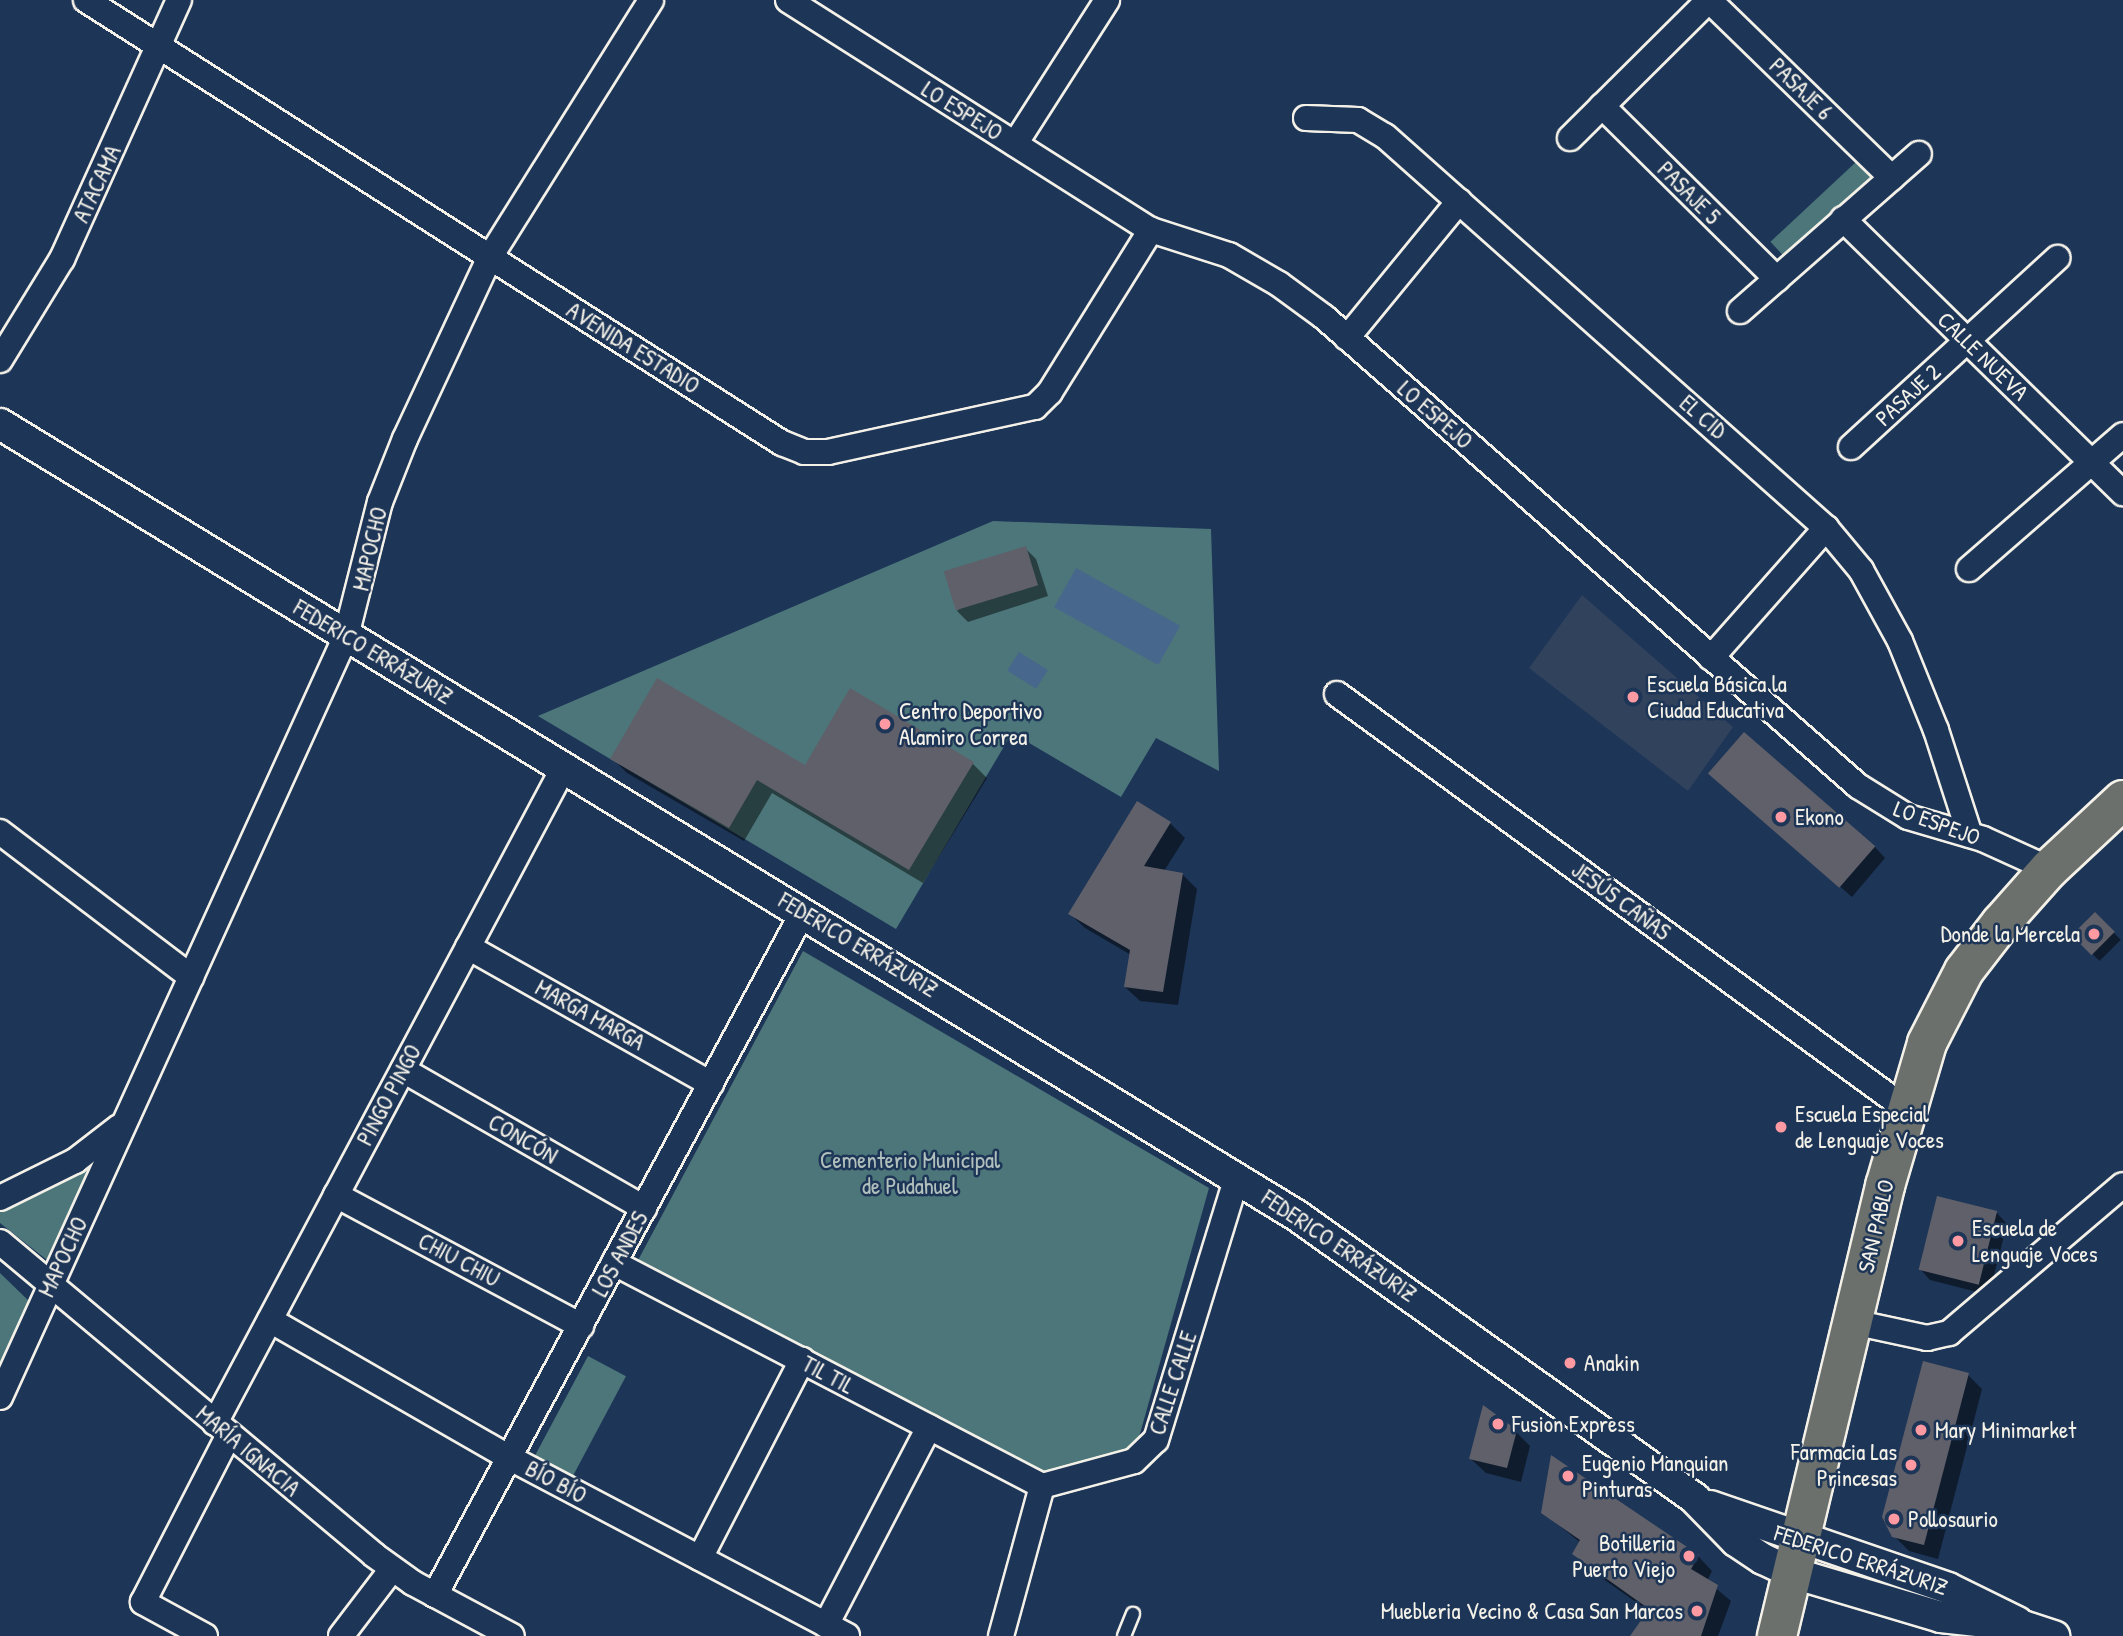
<!DOCTYPE html>
<meta charset="utf-8">
<style>
body{margin:0}
#map{position:relative;width:2123px;height:1636px;overflow:hidden;background:#1d3557;font-family:"Patrick Hand",sans-serif}
div>[style]{position:absolute}
.built>*{inset:0;background:#31425d}
.green>*{inset:0;background:#4c767a;transform-origin:0 0}
.water>*{inset:0;background:#47678d;transform-origin:0 0}
.shadow>*{inset:0;background:#0007;transform-origin:0 0}
.building>*{inset:0;background:#60606a;transform-origin:0 0}
.roads{filter:drop-shadow(2px 0 #f4f1e8) drop-shadow(-2px 0 #f4f1e8) drop-shadow(0 2px #f4f1e8) drop-shadow(0 -2px #f4f1e8)}
.service>*{height:12px;margin:-6px;padding:0 6px;transform-origin:6px;border-radius:6px;background:#1d3557}
.minor>*{height:24px;margin:-12px;padding:0 12px;transform-origin:12px;border-radius:12px;background:#1d3557}
.tertiary>*{height:30px;margin:-15px;padding:0 15px;transform-origin:15px;border-radius:15px;background:#1d3557}
.primary>*{height:38px;margin:-19px;padding:0 19px;transform-origin:19px;border-radius:19px;background:#6c706d}
.dots>*{width:19px;height:19px;translate:-50% -50%;box-sizing:border-box;border:4px solid #1d3557;border-radius:50%}
span{translate:-50% -50%;white-space:nowrap;text-align:center;line-height:1.15;-webkit-text-stroke:5px #1d3557;paint-order:stroke}
.street-label{font-size:23px;color:#f4f1e8}
.poi-label{font-size:23px;color:#f4f1e8}
.left{translate:0 -50%;text-align:left}
.right{translate:-100% -50%;text-align:right}
.park-label{font-size:23px;color:#b1c0bc}
</style>
<div id="map">
<div class="built">
<i style="clip-path:polygon(1582px 595px,1733px 727px,1688px 791px,1529px 668px)"></i>
</div>
<div class="green">
<i style="left:1856px;top:162px;width:22px;height:117px;rotate:47deg"></i>
<i style="clip-path:polygon(993px 521px,1211px 529px,1219px 771px,1156px 738px,1121px 797px,1012px 733px,896px 929px,538px 716px)"></i>
<i style="clip-path:polygon(803px 951px,1209px 1188px,1136px 1448px,1051px 1480px,636px 1264px)"></i>
<i style="clip-path:polygon(91px 1165px,47px 1260px,0 1223px,0 1210px)"></i>
<i style="clip-path:polygon(0 1273px,32px 1304px,0 1374px)"></i>
<i style="left:588px;top:1356px;width:43px;height:119px;rotate:28deg"></i>
</div>
<div class="water">
<i style="left:1076px;top:568px;width:119px;height:45px;rotate:29deg"></i>
<i style="left:1019px;top:652px;width:34px;height:22px;rotate:32deg"></i>
</div>
<div class="shadow">
<i style="clip-path:polygon(1025px 548px,1036px 559px,1048px 596px,968px 622px,957px 611px)"></i>
<i style="clip-path:polygon(612px 758px,805px 767px,972px 763px,987px 778px,923px 883px,772px 793px,744px 841px,627px 773px)"></i>
<i style="clip-path:polygon(1722px 784px,1875px 847px,1885px 858px,1852px 897px)"></i>
<i style="clip-path:polygon(1170px 823px,1185px 838px,1164px 871px,1182px 874px,1197px 889px,1178px 1005px,1140px 1001px,1125px 987px,1131px 955px,1085px 928px,1070px 914px)"></i>
<i style="left:2096px;top:915px;width:35px;height:30px;rotate:45deg"></i>
<i style="clip-path:polygon(1997px 1213px,2007px 1224px,1989px 1295px,1930px 1280px,1920px 1269px)"></i>
<i style="clip-path:polygon(1968px 1375px,1982px 1389px,1938px 1559px,1909px 1551px,1894px 1536px)"></i>
<i style="clip-path:polygon(1515px 1431px,1530px 1446px,1521px 1482px,1486px 1473px,1471px 1459px)"></i>
<i style="clip-path:polygon(1542px 1512px,1698px 1556px,1712px 1571px,1707px 1581px,1731px 1601px,1718px 1636px,1632px 1636px,1650px 1612px,1589px 1569px,1574px 1554px,1581px 1543px)"></i>
</div>
<div class="building">
<i style="left:1026px;top:546px;width:41px;height:86px;rotate:73deg"></i>
<i style="clip-path:polygon(657px 678px,805px 765px,850px 688px,974px 762px,909px 870px,757px 780px,729px 828px,610px 759px)"></i>
<i style="left:1744px;top:732px;width:174px;height:55px;rotate:41deg"></i>
<i style="clip-path:polygon(1137px 801px,1171px 822px,1144px 866px,1183px 873px,1163px 992px,1124px 987px,1130px 950px,1068px 914px)"></i>
<i style="left:2095px;top:912px;width:28px;height:33px;rotate:45deg"></i>
<i style="left:1937px;top:1196px;width:62px;height:76px;rotate:14deg"></i>
<i style="clip-path:polygon(1923px 1361px,1969px 1373px,1924px 1545px,1892px 1537px,1882px 1517px)"></i>
<i style="clip-path:polygon(1483px 1405px,1517px 1430px,1507px 1468px,1469px 1459px)"></i>
<i style="clip-path:polygon(1551px 1455px,1699px 1555px,1691px 1569px,1718px 1585px,1701px 1636px,1630px 1636px,1649px 1609px,1572px 1554px,1580px 1540px,1541px 1513px)"></i>
</div>
<div class="roads">
<div class="service">
<i style="left:1124px;top:1636px;width:24px;rotate:-68deg"></i>
</div>
<div class="minor">
<i style="left:86px;top:0;width:825px;rotate:32.48deg"></i>
<i style="left:782px;top:443px;width:24px;rotate:22deg"></i>
<i style="left:804px;top:452px;width:24px"></i>
<i style="left:828px;top:452px;width:212px;rotate:-12.3deg"></i>
<i style="left:1035px;top:407px;width:21px;rotate:-45deg"></i>
<i style="left:1050px;top:392px;width:191px;rotate:-58.1deg"></i>
<i style="left:788px;top:0;width:430px;rotate:32.4deg"></i>
<i style="left:1151px;top:230px;width:82px;rotate:17.8deg"></i>
<i style="left:1229px;top:255px;width:58px;rotate:30.1deg"></i>
<i style="left:1279px;top:284px;width:56px;rotate:36.3deg"></i>
<i style="left:1324px;top:317px;width:711px;rotate:41.29deg"></i>
<i style="left:1858px;top:786px;width:59px;rotate:31.8deg"></i>
<i style="left:1908px;top:817px;width:78px;rotate:16.3deg"></i>
<i style="left:1983px;top:839px;width:72px;rotate:24.4deg"></i>
<i style="left:1709px;top:0;width:255px;rotate:44.2deg"></i>
<i style="left:1602px;top:106px;width:246px;rotate:44.7deg"></i>
<i style="left:1306px;top:118px;width:52px;rotate:2.2deg"></i>
<i style="left:1358px;top:120px;width:31px;rotate:31deg"></i>
<i style="left:1385px;top:136px;width:590px;rotate:41.63deg"></i>
<i style="left:1826px;top:528px;width:55px;rotate:50.2deg"></i>
<i style="left:1861px;top:570px;width:81px;rotate:61.2deg"></i>
<i style="left:1900px;top:641px;width:96px;rotate:68deg"></i>
<i style="left:1936px;top:730px;width:110px;rotate:72.1deg"></i>
<i style="left:1570px;top:138px;width:196px;rotate:-44.8deg"></i>
<i style="left:1015px;top:144px;width:171px;rotate:-57.4deg"></i>
<i style="left:1843px;top:219px;width:392px;rotate:44.4deg"></i>
<i style="left:1740px;top:311px;width:238px;rotate:-41.3deg"></i>
<i style="left:1347px;top:338px;width:177px;rotate:-50.7deg"></i>
<i style="left:0;top:360px;width:119px;rotate:-58.5deg"></i>
<i style="left:62px;top:259px;width:284px;rotate:-65.7deg"></i>
<i style="left:1851px;top:447px;width:280px;rotate:-42.5deg"></i>
<i style="left:1969px;top:569px;width:204px;rotate:-41deg"></i>
<i style="left:1711px;top:658px;width:174px;rotate:-48.5deg"></i>
<i style="left:1337px;top:694px;width:703px;rotate:36.09deg"></i>
<i style="left:0;top:832px;width:240px;rotate:37.2deg"></i>
<i style="left:468px;top:947px;width:279px;rotate:29.4deg"></i>
<i style="left:403px;top:1070px;width:278px;rotate:29.8deg"></i>
<i style="left:336px;top:1195px;width:278px;rotate:28.1deg"></i>
<i style="left:0;top:1198px;width:84px;rotate:-26.3deg"></i>
<i style="left:75px;top:1161px;width:56px;rotate:-37.7deg"></i>
<i style="left:0;top:1242px;width:488px;rotate:39.9deg"></i>
<i style="left:374px;top:1555px;width:48px;rotate:35.7deg"></i>
<i style="left:413px;top:1583px;width:112px;rotate:28.2deg"></i>
<i style="left:614px;top:1263px;width:483px;rotate:27.5deg"></i>
<i style="left:270px;top:1320px;width:277px;rotate:29.9deg"></i>
<i style="left:510px;top:1458px;width:381px;rotate:27.8deg"></i>
<i style="left:1853px;top:1322px;width:76px;rotate:12.2deg"></i>
<i style="left:1927px;top:1338px;width:23px;rotate:-13deg"></i>
<i style="left:1949px;top:1333px;width:228px;rotate:-40.4deg"></i>
<i style="left:0;top:1397px;width:836px;rotate:-65.55deg"></i>
<i style="left:346px;top:636px;width:138px;rotate:-75.8deg"></i>
<i style="left:380px;top:502px;width:68px;rotate:-68.4deg"></i>
<i style="left:405px;top:439px;width:201px;rotate:-65deg"></i>
<i style="left:490px;top:257px;width:303px;rotate:-57.9deg"></i>
<i style="left:215px;top:1423px;width:743px;rotate:-61.99deg"></i>
<i style="left:1042px;top:1486px;width:95px;rotate:-15.2deg"></i>
<i style="left:1134px;top:1461px;width:30px;rotate:-44deg"></i>
<i style="left:1156px;top:1440px;width:275px;rotate:-72.9deg"></i>
<i style="left:700px;top:1558px;width:223px;rotate:-62.7deg"></i>
<i style="left:435px;top:1595px;width:776px;rotate:-61.68deg"></i>
<i style="left:826px;top:1625px;width:223px;rotate:-62.5deg"></i>
<i style="left:205px;top:1636px;width:71px;rotate:-151.3deg"></i>
<i style="left:143px;top:1602px;width:188px;rotate:-62.8deg"></i>
<i style="left:341px;top:1636px;width:84px;rotate:-52.7deg"></i>
<i style="left:1001px;top:1636px;width:156px;rotate:-74.7deg"></i>
</div>
<div class="tertiary">
<i style="left:0;top:424px;width:1518px;rotate:31.4deg"></i>
<i style="left:1296px;top:1215px;width:490px;rotate:35.4deg"></i>
<i style="left:1695px;top:1499px;width:59px;rotate:45.7deg"></i>
<i style="left:1736px;top:1541px;width:32px;rotate:34deg"></i>
<i style="left:1763px;top:1559px;width:33px;rotate:25deg"></i>
<i style="left:1793px;top:1573px;width:154px;rotate:16.6deg"></i>
<i style="left:1941px;top:1617px;width:82px;rotate:6.3deg"></i>
<i style="left:2023px;top:1626px;width:33px;rotate:18deg"></i>
<i style="left:1710px;top:1506px;width:252px;rotate:19deg"></i>
<i style="left:1948px;top:1588px;width:77px;rotate:26.2deg"></i>
</div>
<div class="primary">
<i style="left:1777px;top:1636px;width:463px;rotate:-76.5deg"></i>
<i style="left:1885px;top:1186px;width:149px;rotate:-73.6deg"></i>
<i style="left:1927px;top:1043px;width:81px;rotate:-62.8deg"></i>
<i style="left:1964px;top:971px;width:61px;rotate:-52.4deg"></i>
<i style="left:2001px;top:923px;width:72px;rotate:-48.4deg"></i>
<i style="left:2049px;top:869px;width:101px;rotate:-43deg"></i>
</div>
</div>
<div class="dots">
<i style="left:1633px;top:697px;background:#ff9aa2"></i>
<i style="left:885px;top:724px;background:#ff9aa2"></i>
<i style="left:1781px;top:817px;background:#ff9aa2"></i>
<i style="left:2094px;top:934px;background:#ff9aa2"></i>
<i style="left:1781px;top:1127px;background:#ff9aa2"></i>
<i style="left:1958px;top:1241px;background:#ff9aa2"></i>
<i style="left:1570px;top:1363px;background:#ff9aa2"></i>
<i style="left:1498px;top:1424px;background:#ff9aa2"></i>
<i style="left:1921px;top:1430px;background:#ff9aa2"></i>
<i style="left:1911px;top:1465px;background:#ff9aa2"></i>
<i style="left:1568px;top:1476px;background:#ff9aa2"></i>
<i style="left:1894px;top:1519px;background:#ff9aa2"></i>
<i style="left:1689px;top:1556px;background:#ff9aa2"></i>
<i style="left:1697px;top:1611px;background:#ff9aa2"></i>
</div>
<div class="street-label">
<span style="left:1801px;top:89px;rotate:44deg">PASAJE 6</span>
<span style="left:962px;top:111px;rotate:32deg">LO ESPEJO</span>
<span style="left:97px;top:184px;rotate:-65deg">ATACAMA</span>
<span style="left:1689px;top:193px;rotate:45deg">PASAJE 5</span>
<span style="left:633px;top:348px;rotate:32deg">AVENIDA ESTADIO</span>
<span style="left:1983px;top:356px;rotate:44deg">CALLE NUEVA</span>
<span style="left:1908px;top:395px;rotate:-43deg">PASAJE 2</span>
<span style="left:1435px;top:415px;rotate:41deg">LO ESPEJO</span>
<span style="left:1703px;top:417px;rotate:41deg">EL CID</span>
<span style="left:370px;top:549px;rotate:-77deg">MAPOCHO</span>
<span style="left:373px;top:652px;rotate:31deg">FEDERICO ERRÁZURIZ</span>
<span style="left:1937px;top:823px;rotate:20deg">LO ESPEJO</span>
<span style="left:1621px;top:901px;rotate:36deg">JESÚS CAÑAS</span>
<span style="left:858px;top:945px;rotate:31deg">FEDERICO ERRÁZURIZ</span>
<span style="left:590px;top:1015px;rotate:29deg">MARGA MARGA</span>
<span style="left:389px;top:1095px;rotate:-62deg">PINGO PINGO</span>
<span style="left:523px;top:1139px;rotate:30deg">CONCÓN</span>
<span style="left:1876px;top:1226px;rotate:-77deg">SAN PABLO</span>
<span style="left:1339px;top:1246px;rotate:34deg">FEDERICO ERRÁZURIZ</span>
<span style="left:620px;top:1254px;rotate:-62deg">LOS ANDES</span>
<span style="left:63px;top:1257px;rotate:-65deg">MAPOCHO</span>
<span style="left:459px;top:1260px;rotate:28deg">CHIU CHIU</span>
<span style="left:828px;top:1375px;rotate:28deg">TIL TIL</span>
<span style="left:1173px;top:1383px;rotate:-72deg">CALLE CALLE</span>
<span style="left:248px;top:1451px;rotate:40deg">MARÍA IGNACIA</span>
<span style="left:556px;top:1482px;rotate:28deg">BÍO BÍO</span>
<span style="left:1861px;top:1560px;rotate:18deg">FEDERICO ERRÁZURIZ</span>
</div>
<div class="poi-label">
<span class="left" style="left:1647px;top:697px">Escuela Básica la<br>Ciudad Educativa</span>
<span class="left" style="left:899px;top:724px">Centro Deportivo<br>Alamiro Correa</span>
<span class="left" style="left:1795px;top:817px">Ekono</span>
<span class="right" style="left:2080px;top:934px">Donde la Mercela</span>
<span class="left" style="left:1795px;top:1127px">Escuela Especial<br>de Lenguaje Voces</span>
<span class="left" style="left:1972px;top:1241px">Escuela de<br>Lenguaje Voces</span>
<span class="left" style="left:1584px;top:1363px">Anakin</span>
<span class="left" style="left:1512px;top:1424px">Fusion Express</span>
<span class="left" style="left:1935px;top:1430px">Mary Minimarket</span>
<span class="right" style="left:1897px;top:1465px">Farmacia Las<br>Princesas</span>
<span class="left" style="left:1582px;top:1476px">Eugenio Manquian<br>Pinturas</span>
<span class="left" style="left:1908px;top:1519px">Pollosaurio</span>
<span class="right" style="left:1675px;top:1556px">Botilleria<br>Puerto Viejo</span>
<span class="right" style="left:1683px;top:1611px">Muebleria Vecino &amp; Casa San Marcos</span>
</div>
<div class="park-label">
<span style="left:910px;top:1173px">Cementerio Municipal<br>de Pudahuel</span>
</div>
</div>
